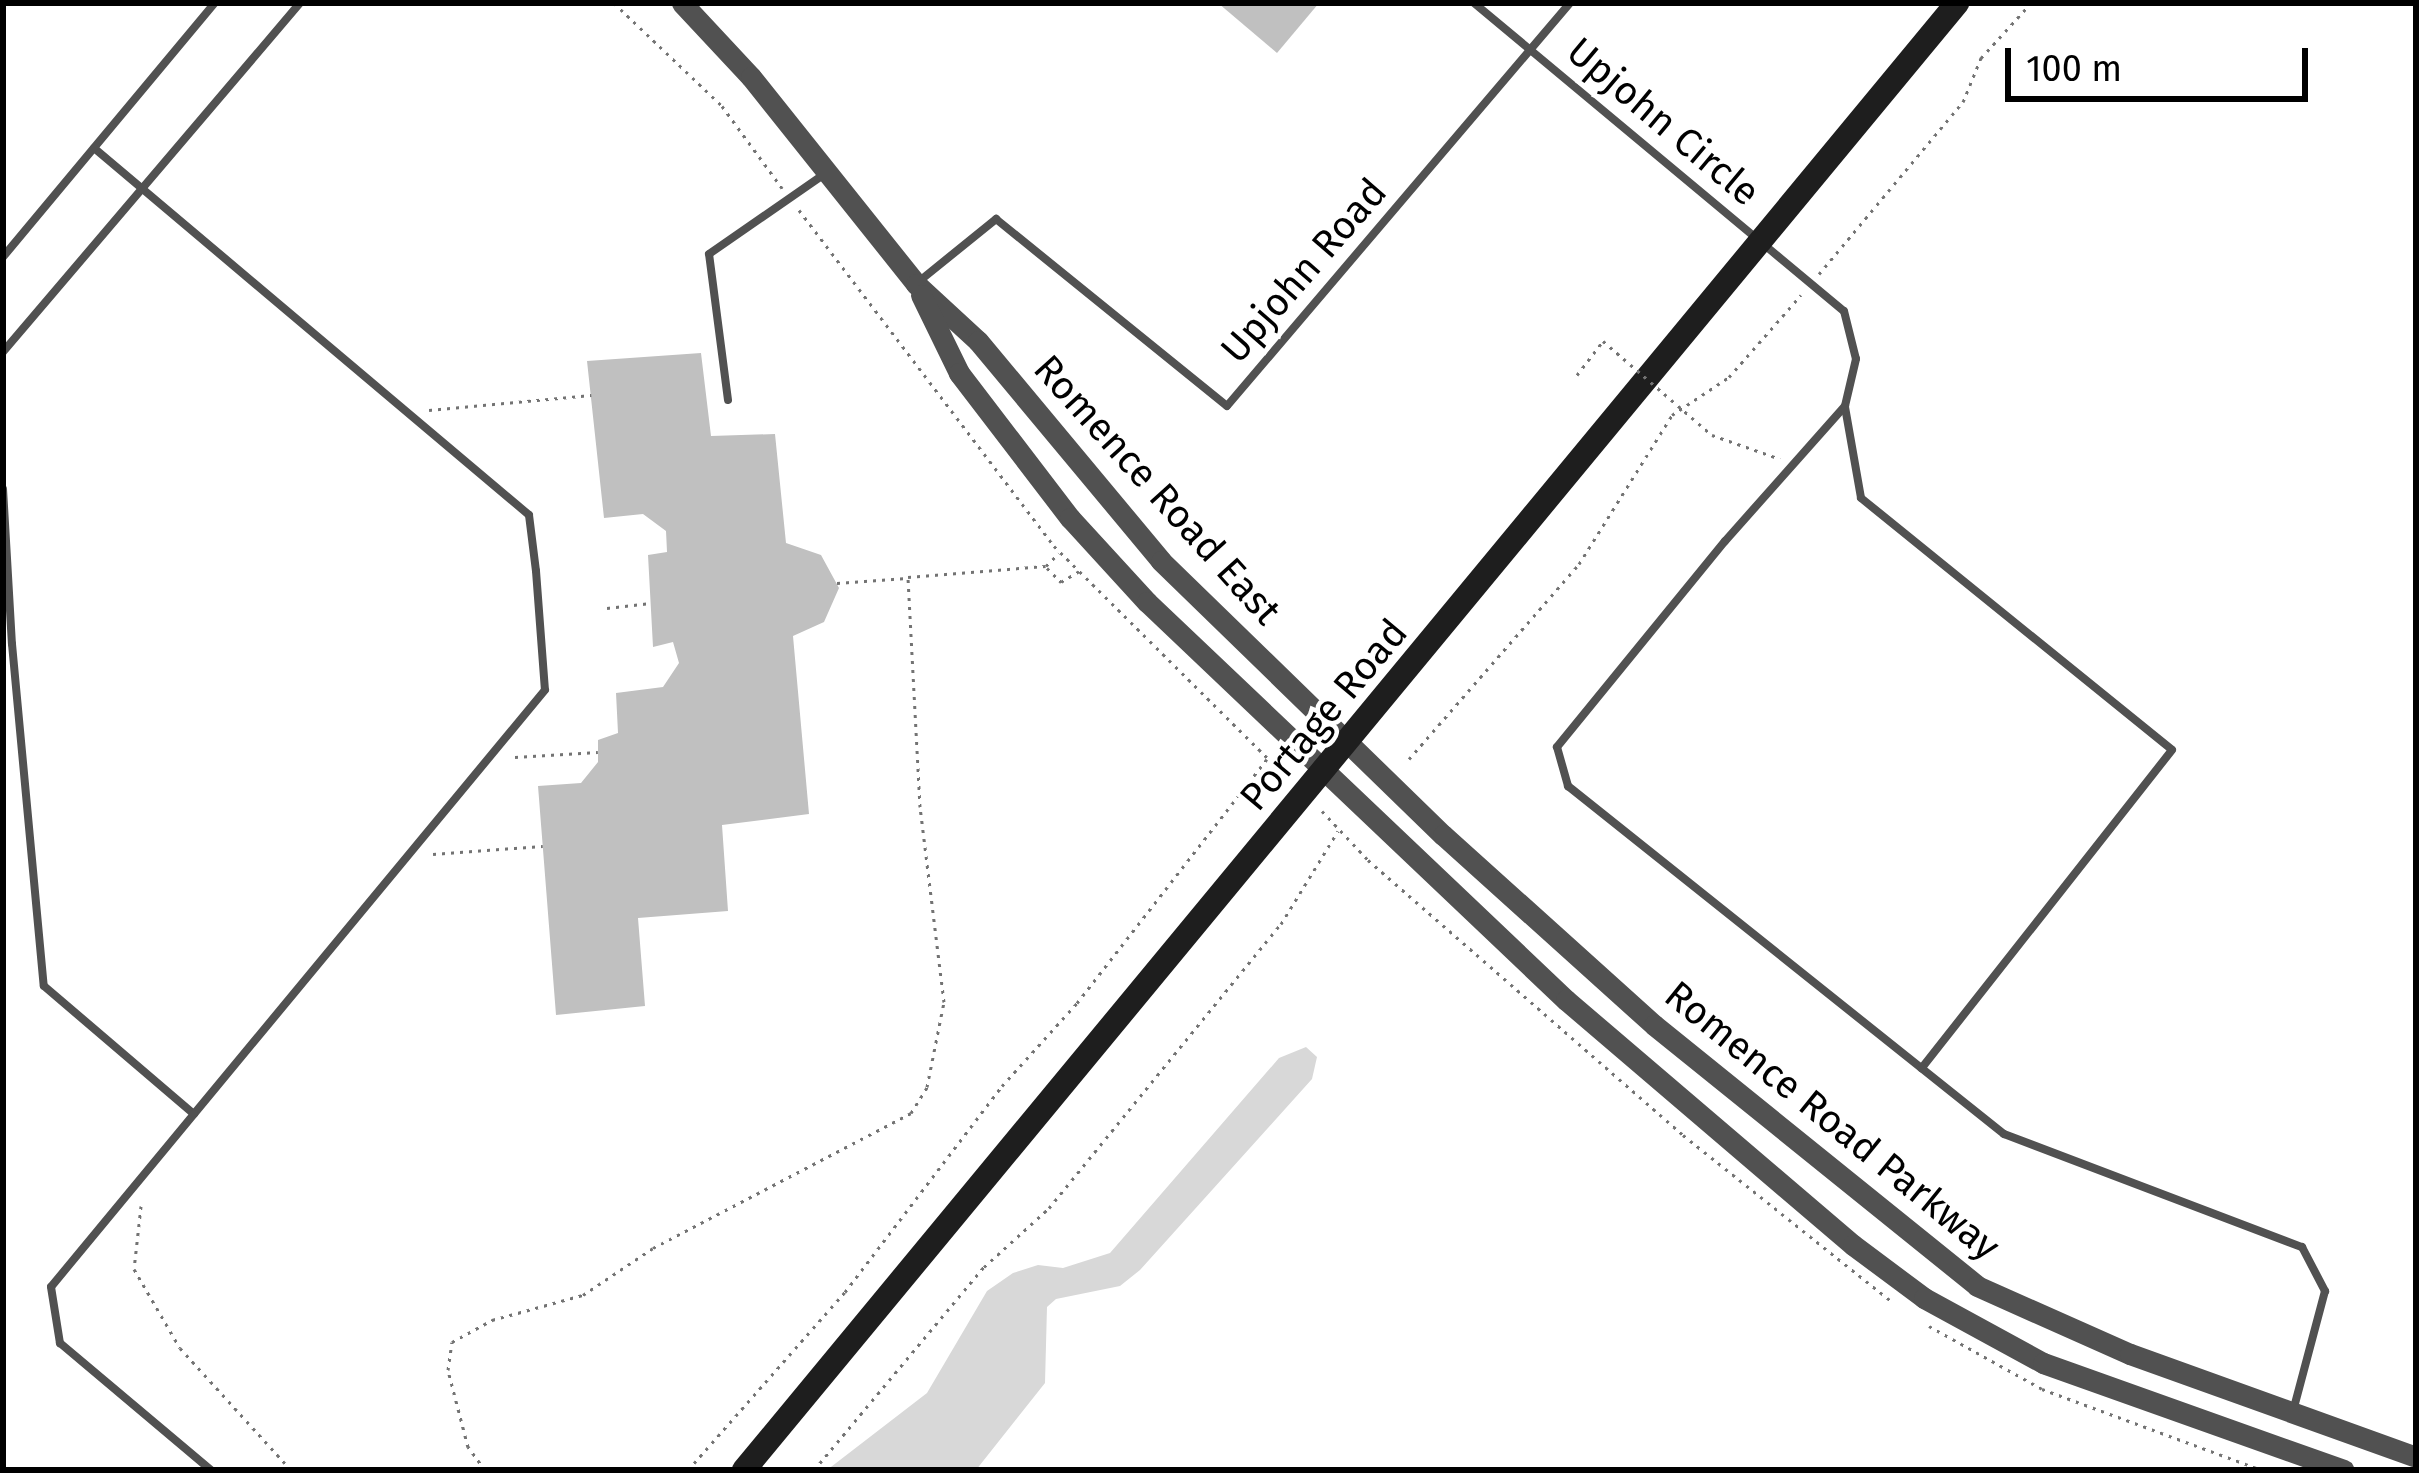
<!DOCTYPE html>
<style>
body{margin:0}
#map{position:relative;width:2419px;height:1473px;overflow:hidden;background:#fff;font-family:"Fira Sans",sans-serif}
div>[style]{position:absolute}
.green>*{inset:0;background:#d8d8d8}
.building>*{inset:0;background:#c0c0c0}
.path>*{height:3px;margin-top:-1.5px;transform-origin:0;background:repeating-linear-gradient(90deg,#737373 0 3px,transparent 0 9px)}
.service>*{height:8px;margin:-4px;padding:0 4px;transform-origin:4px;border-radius:4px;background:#515151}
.tertiary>*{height:21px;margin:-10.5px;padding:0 10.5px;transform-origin:10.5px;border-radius:10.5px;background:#515151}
.secondary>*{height:24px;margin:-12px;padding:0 12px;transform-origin:12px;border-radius:12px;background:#1e1e1e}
.path-bridge>*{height:3px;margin-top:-1.5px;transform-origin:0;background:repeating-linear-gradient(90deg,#737373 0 3px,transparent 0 9px)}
span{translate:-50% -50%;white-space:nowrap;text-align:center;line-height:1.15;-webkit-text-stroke:9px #fff;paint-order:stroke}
.street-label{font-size:39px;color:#000}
.frame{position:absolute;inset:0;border:6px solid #000;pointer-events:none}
.scale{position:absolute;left:2005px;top:48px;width:303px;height:54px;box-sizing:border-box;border:6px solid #000;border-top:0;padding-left:15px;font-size:36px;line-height:42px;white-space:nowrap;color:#000;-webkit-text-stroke:9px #fff;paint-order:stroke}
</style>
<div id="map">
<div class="green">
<i style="clip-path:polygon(1306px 1047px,1317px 1057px,1312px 1079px,1140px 1270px,1120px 1286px,1056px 1299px,1047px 1307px,1045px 1383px,976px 1470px,827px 1470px,927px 1393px,987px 1291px,1013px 1273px,1038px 1265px,1063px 1268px,1110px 1253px,1279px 1058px)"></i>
</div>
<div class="building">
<i style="clip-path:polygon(1218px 3px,1319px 3px,1277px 53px)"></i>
<i style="clip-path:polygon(701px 353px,711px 436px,775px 434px,786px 543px,821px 555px,839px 588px,824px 622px,793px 636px,809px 814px,722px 825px,728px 911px,638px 918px,645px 1006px,556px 1015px,538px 786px,581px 783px,598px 762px,598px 740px,618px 733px,616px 693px,663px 687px,679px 663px,673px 642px,653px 647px,648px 555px,667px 552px,666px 531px,643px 514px,604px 518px,587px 361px)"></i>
</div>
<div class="path">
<i style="left:614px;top:3px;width:149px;rotate:43.6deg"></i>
<i style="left:722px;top:106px;width:102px;rotate:53.8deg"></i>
<i style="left:799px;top:210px;width:422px;rotate:52.8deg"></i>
<i style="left:1054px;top:546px;width:331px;rotate:44.8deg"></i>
<i style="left:1819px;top:274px;width:224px;rotate:-50.1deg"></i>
<i style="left:1963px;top:102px;width:48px;rotate:-67.8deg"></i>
<i style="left:1981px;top:58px;width:74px;rotate:-47.7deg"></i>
<i style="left:1577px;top:375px;width:43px;rotate:-52.6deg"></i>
<i style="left:429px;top:410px;width:163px;rotate:-5.3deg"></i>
<i style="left:1712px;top:435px;width:72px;rotate:19.4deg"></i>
<i style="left:1047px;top:568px;width:20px;rotate:45deg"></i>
<i style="left:1061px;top:582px;width:21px;rotate:-31deg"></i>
<i style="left:837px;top:583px;width:70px;rotate:-4.1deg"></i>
<i style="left:607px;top:608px;width:44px;rotate:-6.5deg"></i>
<i style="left:515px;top:757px;width:83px;rotate:-3.4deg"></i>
<i style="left:1409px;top:759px;width:259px;rotate:-48.9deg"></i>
<i style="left:1579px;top:564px;width:176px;rotate:-58deg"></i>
<i style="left:1672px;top:415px;width:69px;rotate:-33.7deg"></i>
<i style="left:1729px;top:377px;width:109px;rotate:-48.7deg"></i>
<i style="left:1322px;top:811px;width:67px;rotate:46.8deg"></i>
<i style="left:1368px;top:860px;width:418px;rotate:41.1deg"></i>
<i style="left:1683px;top:1135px;width:266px;rotate:38.6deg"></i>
<i style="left:433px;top:854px;width:110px;rotate:-4.2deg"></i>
<i style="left:141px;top:1206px;width:63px;rotate:96.3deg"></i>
<i style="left:134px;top:1269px;width:91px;rotate:59.8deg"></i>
<i style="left:180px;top:1348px;width:165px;rotate:47.7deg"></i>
<i style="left:1929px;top:1326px;width:129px;rotate:29.1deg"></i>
<i style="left:2042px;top:1389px;width:234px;rotate:20.2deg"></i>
<i style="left:485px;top:1470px;width:29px;rotate:-126deg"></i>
<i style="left:468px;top:1447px;width:80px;rotate:-104.6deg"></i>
<i style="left:448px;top:1370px;width:28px;rotate:-82deg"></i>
<i style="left:452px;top:1342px;width:46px;rotate:-28.8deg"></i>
<i style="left:492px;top:1320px;width:94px;rotate:-15.4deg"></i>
<i style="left:583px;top:1295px;width:84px;rotate:-33.9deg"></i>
<i style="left:653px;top:1248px;width:291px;rotate:-27.6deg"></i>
<i style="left:911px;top:1113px;width:31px;rotate:-58deg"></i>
<i style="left:927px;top:1087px;width:87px;rotate:-78.7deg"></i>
<i style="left:944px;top:1002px;width:196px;rotate:-97deg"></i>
<i style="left:920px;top:807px;width:230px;rotate:-93deg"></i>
<i style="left:908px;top:577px;width:138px;rotate:-4.6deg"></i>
<i style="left:1046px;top:566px;width:18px;rotate:-45deg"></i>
<i style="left:688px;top:1470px;width:237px;rotate:-48.6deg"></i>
<i style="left:845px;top:1292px;width:259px;rotate:-52.7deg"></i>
<i style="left:1002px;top:1086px;width:112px;rotate:-47.9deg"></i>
<i style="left:1077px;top:1003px;width:309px;rotate:-52.1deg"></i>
<i style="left:814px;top:1470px;width:265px;rotate:-50.1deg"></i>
<i style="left:984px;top:1267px;width:88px;rotate:-42.2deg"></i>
<i style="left:1049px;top:1208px;width:367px;rotate:-50.8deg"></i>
<i style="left:1281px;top:924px;width:109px;rotate:-58.5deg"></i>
</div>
<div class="service">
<i style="left:1474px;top:3px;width:481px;rotate:39.8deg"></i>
<i style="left:1844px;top:311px;width:49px;rotate:76deg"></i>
<i style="left:1856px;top:359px;width:48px;rotate:103.2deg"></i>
<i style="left:1845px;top:406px;width:181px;rotate:131.6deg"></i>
<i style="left:1725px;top:541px;width:266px;rotate:129.2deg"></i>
<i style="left:1557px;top:747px;width:41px;rotate:74.2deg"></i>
<i style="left:1568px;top:786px;width:558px;rotate:38.6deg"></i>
<i style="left:2004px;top:1134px;width:319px;rotate:20.8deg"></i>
<i style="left:2302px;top:1247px;width:50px;rotate:62.4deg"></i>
<i style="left:2325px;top:1291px;width:124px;rotate:104.9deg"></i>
<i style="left:94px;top:148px;width:569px;rotate:40.15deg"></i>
<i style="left:529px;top:515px;width:56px;rotate:82.9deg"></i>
<i style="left:536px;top:571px;width:119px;rotate:85.7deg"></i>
<i style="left:545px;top:690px;width:550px;rotate:129.62deg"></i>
<i style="left:3px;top:257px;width:331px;rotate:-50.2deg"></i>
<i style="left:917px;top:283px;width:102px;rotate:-39deg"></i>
<i style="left:996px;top:219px;width:297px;rotate:39deg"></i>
<i style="left:1227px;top:406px;width:529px;rotate:-49.6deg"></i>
<i style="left:3px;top:352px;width:458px;rotate:-49.6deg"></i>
<i style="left:728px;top:400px;width:147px;rotate:-97.4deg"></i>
<i style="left:709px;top:254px;width:142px;rotate:-34.7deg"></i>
<i style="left:1845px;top:407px;width:92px;rotate:80deg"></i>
<i style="left:1861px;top:498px;width:400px;rotate:39deg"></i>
<i style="left:2172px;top:750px;width:405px;rotate:128.2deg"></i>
<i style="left:3px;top:489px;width:155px;rotate:86.7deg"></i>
<i style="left:12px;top:644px;width:343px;rotate:84.7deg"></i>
<i style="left:44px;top:986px;width:197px;rotate:40.5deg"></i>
<i style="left:194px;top:1114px;width:224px;rotate:129.6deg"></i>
<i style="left:51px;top:1287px;width:57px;rotate:80.9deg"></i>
<i style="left:60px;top:1343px;width:197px;rotate:40.1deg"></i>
</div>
<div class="tertiary">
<i style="left:682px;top:3px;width:101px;rotate:47deg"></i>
<i style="left:751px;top:77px;width:265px;rotate:51.4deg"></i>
<i style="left:916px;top:284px;width:84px;rotate:42.6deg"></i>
<i style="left:978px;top:341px;width:286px;rotate:50.2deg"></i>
<i style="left:1161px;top:561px;width:393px;rotate:44.2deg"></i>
<i style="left:1443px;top:835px;width:284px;rotate:42deg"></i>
<i style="left:1654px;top:1025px;width:415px;rotate:38.9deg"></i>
<i style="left:1977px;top:1286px;width:167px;rotate:24deg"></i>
<i style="left:2130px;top:1354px;width:304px;rotate:19.8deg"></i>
<i style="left:921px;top:295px;width:87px;rotate:64deg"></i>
<i style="left:959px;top:373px;width:183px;rotate:52.6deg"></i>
<i style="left:1070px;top:518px;width:114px;rotate:47.5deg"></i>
<i style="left:1147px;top:602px;width:578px;rotate:43.53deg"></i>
<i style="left:1566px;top:1000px;width:377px;rotate:40.5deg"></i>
<i style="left:1853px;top:1245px;width:89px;rotate:36.7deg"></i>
<i style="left:1924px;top:1298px;width:136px;rotate:28.6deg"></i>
<i style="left:2043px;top:1363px;width:319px;rotate:19.6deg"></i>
</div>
<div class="secondary">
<i style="left:744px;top:1470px;width:1904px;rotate:-50.41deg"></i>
</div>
<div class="path-bridge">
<i style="left:1603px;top:341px;width:144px;rotate:40.8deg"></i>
</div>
<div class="street-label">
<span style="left:1663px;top:122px;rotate:40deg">Upjohn Circle</span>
<span style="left:1304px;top:271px;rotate:-49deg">Upjohn Road</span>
<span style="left:1157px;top:490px;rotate:48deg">Romence Road East</span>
<span style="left:1324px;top:715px;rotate:-50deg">Portage Road</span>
<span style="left:1832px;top:1121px;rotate:39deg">Romence Road Parkway</span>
</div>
<div class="frame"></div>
<div class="scale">100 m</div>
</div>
